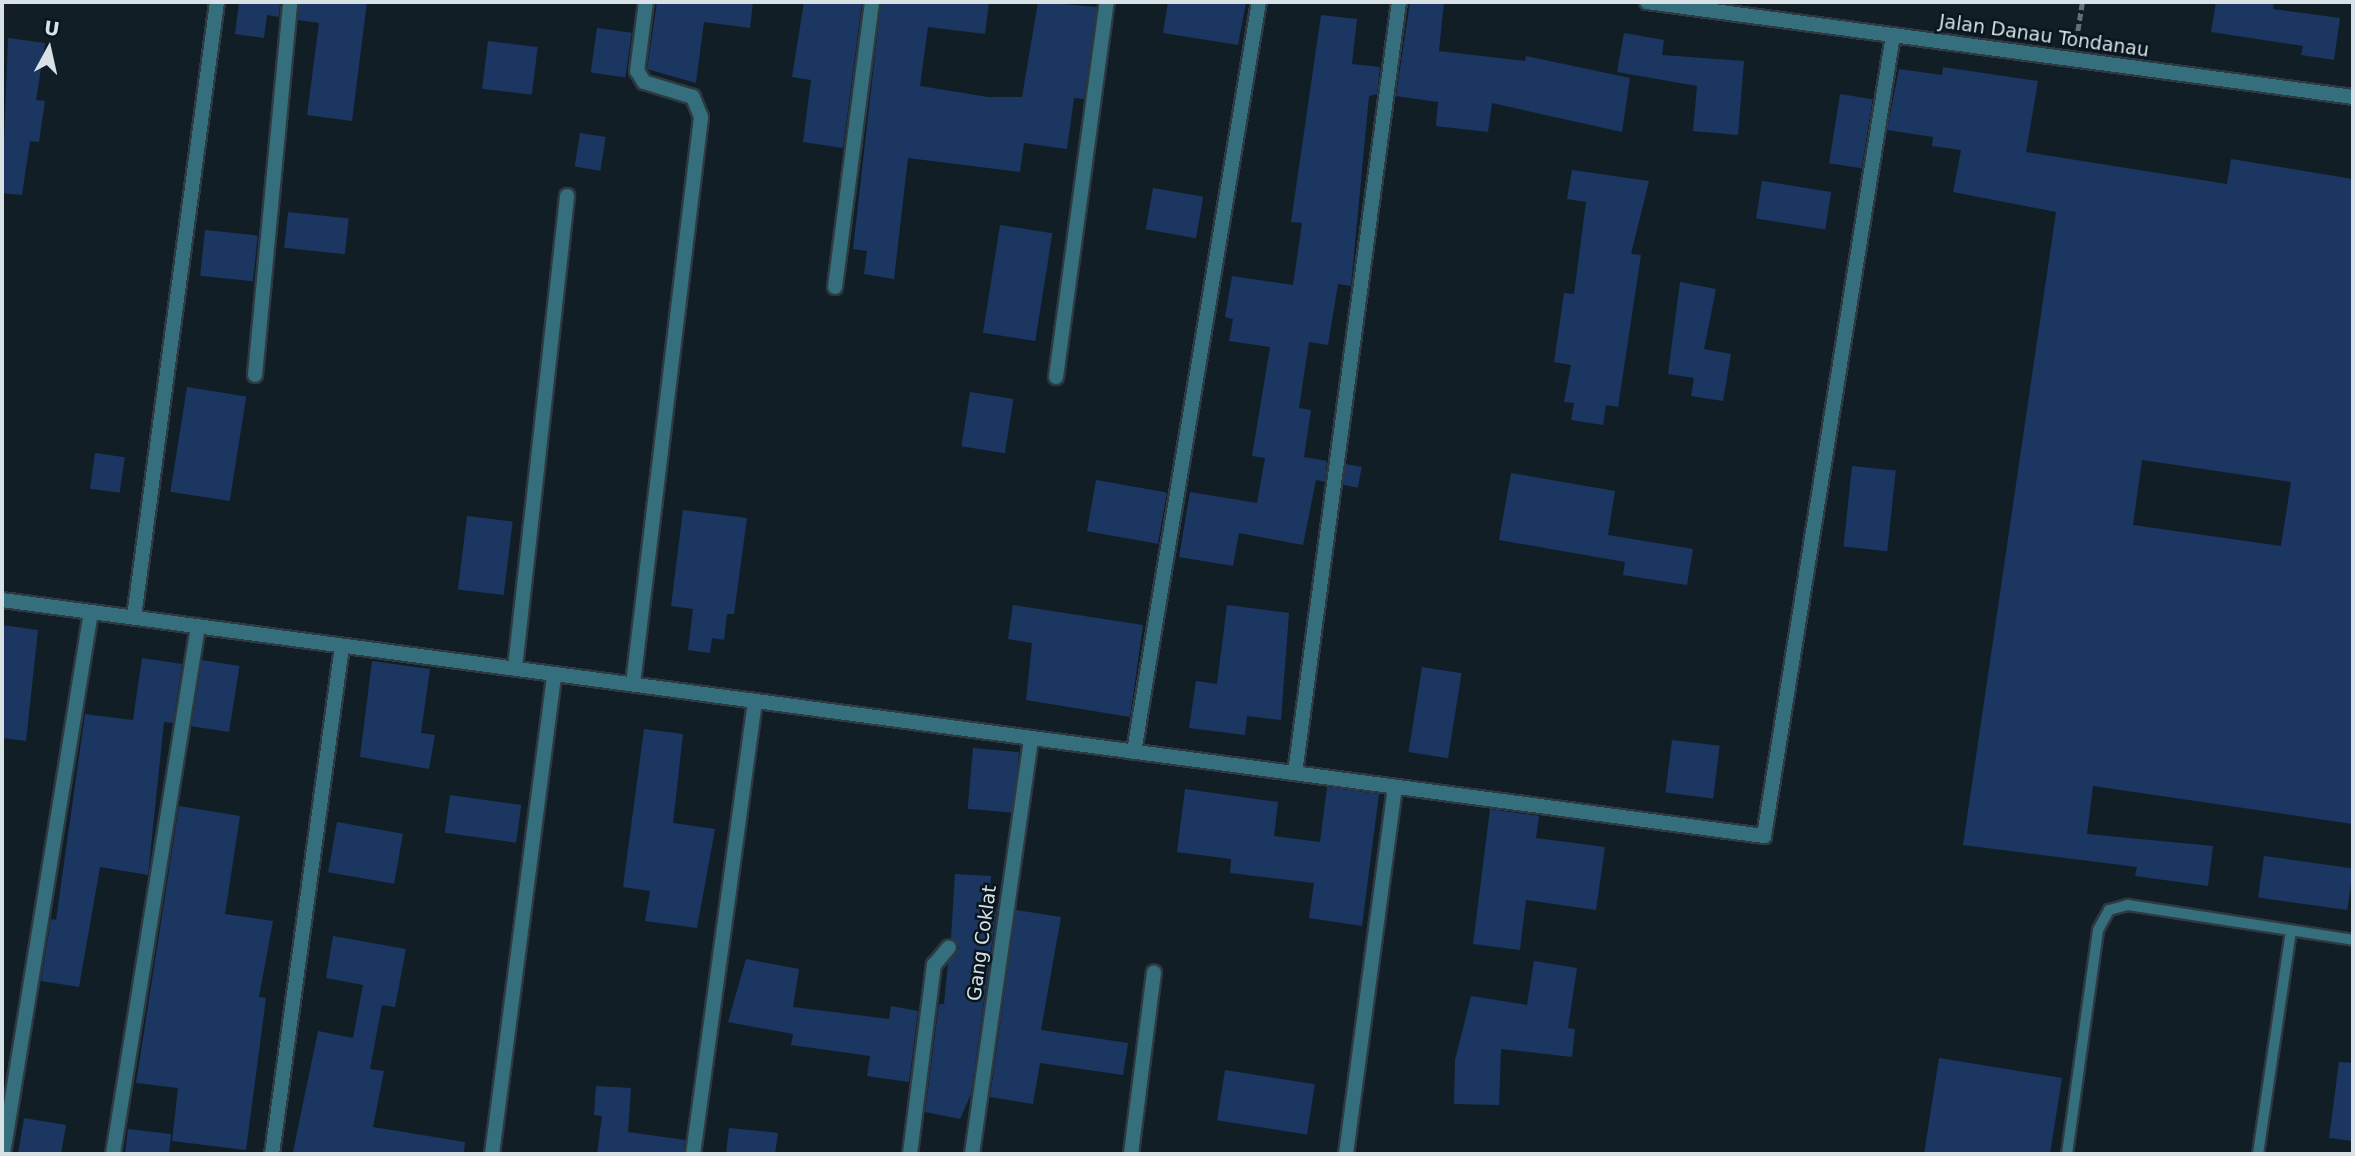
<!DOCTYPE html>
<style>
body{margin:0}
#map{position:relative;width:2355px;height:1156px;overflow:hidden;background:#121e26;font-family:"DejaVu Sans",sans-serif}
div>[style]{position:absolute}
.building>*{inset:0;background:#1b3761;transform-origin:0 0}
.path>*{height:4.5px;margin-top:-2.25px;transform-origin:0;background:repeating-linear-gradient(90deg,#646f75 0 7px,transparent 0 10.5px)}
.roads{filter:drop-shadow(2px 0 #2e3941) drop-shadow(-2px 0 #2e3941) drop-shadow(0 2px #2e3941) drop-shadow(0 -2px #2e3941)}
.lane>*{height:10px;margin:-5px;padding:0 5px;transform-origin:5px;border-radius:5px;background:#356f7d}
.street>*{height:14px;margin:-7px;padding:0 7px;transform-origin:7px;border-radius:7px;background:#356f7d}
span{translate:-50% -50%;white-space:nowrap;text-align:center;line-height:1.15;-webkit-text-stroke:5px #09151d;paint-order:stroke}
.street-label{font-size:19px;color:#d8e1e6}
.frame{position:absolute;inset:0;border:4px solid #d8e1e6;pointer-events:none}
.north{position:absolute;left:14px;top:14px;width:70px;height:70px;-webkit-text-stroke:5px #09151d;paint-order:stroke;rotate:8deg;font-size:19px;font-weight:700;line-height:28px;text-align:center;color:#d8e1e6}
.north::after{content:'';display:block;margin:auto;width:24px;height:32px;background:#d8e1e6;clip-path:polygon(50% 0,100% 100%,50% 72%,0 100%)}
</style>
<div id="map">
<div class="building">
<i style="clip-path:polygon(239px 2px,280px 2px,279px 17px,267px 15px,264px 38px,235px 34px)"></i>
<i style="clip-path:polygon(299px 2px,367px 2px,352px 121px,307px 115px,319px 23px,298px 20px)"></i>
<i style="clip-path:polygon(657px 2px,753px 2px,750px 28px,704px 22px,696px 83px,647px 69px)"></i>
<i style="clip-path:polygon(804px 2px,862px 2px,843px 148px,803px 142px,811px 80px,792px 77px)"></i>
<i style="clip-path:polygon(881px 2px,989px 2px,985px 34px,928px 27px,920px 86px,988px 97px,1022px 97px,1038px 2px,1097px 7px,1084px 99px,1074px 98px,1067px 149px,1024px 143px,1020px 172px,908px 158px,894px 279px,864px 274px,867px 251px,853px 249px)"></i>
<i style="clip-path:polygon(1168px 2px,1246px 2px,1238px 45px,1163px 33px)"></i>
<i style="clip-path:polygon(1410px 2px,1444px 2px,1439px 51px,1525px 61px,1526px 56px,1630px 78px,1622px 132px,1492px 103px,1488px 132px,1436px 126px,1438px 102px,1396px 96px)"></i>
<i style="clip-path:polygon(2216px 2px,2274px 2px,2273px 9px,2340px 18px,2334px 60px,2301px 55px,2303px 46px,2211px 32px)"></i>
<i style="clip-path:polygon(1321px 15px,1357px 19px,1352px 64px,1380px 67px,1377px 94px,1369px 96px,1351px 286px,1338px 284px,1328px 345px,1309px 342px,1299px 408px,1311px 410px,1304px 457px,1327px 461px,1325px 482px,1316px 480px,1303px 545px,1239px 533px,1233px 566px,1179px 557px,1190px 492px,1257px 503px,1265px 458px,1252px 456px,1270px 347px,1229px 341px,1233px 319px,1225px 317px,1232px 276px,1293px 285px,1302px 223px,1291px 222px)"></i>
<i style="left:597px;top:28px;width:35px;height:45px;rotate:8deg"></i>
<i style="clip-path:polygon(1624px 33px,1664px 40px,1662px 55px,1744px 61px,1738px 135px,1693px 131px,1697px 86px,1617px 72px)"></i>
<i style="clip-path:polygon(8px 38px,45px 43px,36px 100px,45px 101px,39px 142px,30px 141px,22px 195px,2px 193px)"></i>
<i style="left:488px;top:41px;width:50px;height:48px;rotate:7deg"></i>
<i style="clip-path:polygon(evenodd,1943px 67px,2038px 81px,2026px 152px,2227px 184px,2231px 159px,2353px 179px,2353px 824px,2093px 786px,2087px 834px,2213px 846px,2208px 886px,2135px 876px,2137px 867px,1963px 845px,2056px 212px,1953px 192px,1961px 150px,1932px 146px,1933px 137px,1887px 130px,1899px 69px,1942px 75px,1943px 67px,2142px 460px,2291px 482px,2281px 546px,2133px 525px,2142px 460px)"></i>
<i style="left:1840px;top:94px;width:33px;height:70px;rotate:9deg"></i>
<i style="left:580px;top:133px;width:26px;height:34px;rotate:9deg"></i>
<i style="clip-path:polygon(1572px 170px,1649px 181px,1631px 254px,1641px 255px,1618px 407px,1606px 405px,1603px 425px,1571px 420px,1574px 403px,1564px 402px,1571px 365px,1554px 362px,1564px 293px,1574px 294px,1586px 202px,1567px 199px)"></i>
<i style="left:1762px;top:181px;width:70px;height:38px;rotate:9deg"></i>
<i style="left:1153px;top:188px;width:51px;height:42px;rotate:10deg"></i>
<i style="left:288px;top:212px;width:61px;height:36px;rotate:6deg"></i>
<i style="left:1000px;top:225px;width:53px;height:109px;rotate:9deg"></i>
<i style="left:205px;top:230px;width:53px;height:46px;rotate:6deg"></i>
<i style="clip-path:polygon(1680px 282px,1716px 289px,1704px 349px,1731px 354px,1723px 401px,1691px 396px,1694px 378px,1668px 374px)"></i>
<i style="left:187px;top:387px;width:60px;height:106px;rotate:9deg"></i>
<i style="left:970px;top:392px;width:44px;height:55px;rotate:9deg"></i>
<i style="left:95px;top:453px;width:30px;height:36px;rotate:8deg"></i>
<i style="left:1346px;top:464px;width:16px;height:21px;rotate:11deg"></i>
<i style="left:1852px;top:466px;width:44px;height:81px;rotate:6deg"></i>
<i style="clip-path:polygon(1511px 473px,1615px 491px,1608px 535px,1693px 549px,1687px 585px,1623px 575px,1625px 562px,1499px 540px)"></i>
<i style="left:1096px;top:480px;width:72px;height:52px;rotate:10deg"></i>
<i style="clip-path:polygon(683px 510px,747px 518px,734px 614px,727px 614px,724px 640px,712px 638px,710px 653px,688px 650px,693px 609px,671px 606px)"></i>
<i style="left:467px;top:516px;width:46px;height:74px;rotate:7deg"></i>
<i style="clip-path:polygon(1013px 605px,1143px 625px,1130px 717px,1026px 700px,1032px 643px,1008px 639px)"></i>
<i style="clip-path:polygon(1227px 605px,1289px 613px,1281px 720px,1247px 716px,1245px 735px,1189px 728px,1196px 681px,1217px 684px)"></i>
<i style="clip-path:polygon(2px 625px,38px 630px,26px 741px,2px 738px)"></i>
<i style="clip-path:polygon(142px 658px,182px 664px,173px 723px,164px 722px,148px 875px,100px 867px,79px 987px,41px 981px,51px 919px,56px 920px,85px 714px,133px 720px)"></i>
<i style="left:202px;top:660px;width:38px;height:67px;rotate:9deg"></i>
<i style="clip-path:polygon(372px 661px,430px 669px,421px 733px,435px 735px,429px 769px,360px 757px)"></i>
<i style="left:1422px;top:667px;width:40px;height:86px;rotate:9deg"></i>
<i style="clip-path:polygon(644px 729px,683px 734px,673px 823px,715px 829px,697px 928px,645px 921px,650px 891px,623px 887px)"></i>
<i style="left:1672px;top:740px;width:48px;height:53px;rotate:7deg"></i>
<i style="left:973px;top:748px;width:46px;height:61px;rotate:5deg"></i>
<i style="clip-path:polygon(1327px 787px,1379px 794px,1362px 926px,1309px 918px,1314px 883px,1230px 873px,1231px 859px,1177px 852px,1185px 789px,1278px 802px,1274px 836px,1320px 842px)"></i>
<i style="left:450px;top:795px;width:72px;height:38px;rotate:8deg"></i>
<i style="clip-path:polygon(179px 806px,240px 816px,225px 914px,273px 921px,259px 997px,266px 998px,246px 1150px,172px 1141px,178px 1088px,136px 1083px)"></i>
<i style="clip-path:polygon(1490px 809px,1539px 816px,1536px 838px,1605px 847px,1596px 910px,1526px 900px,1520px 950px,1473px 944px)"></i>
<i style="left:337px;top:822px;width:67px;height:51px;rotate:10deg"></i>
<i style="left:2264px;top:856px;width:90px;height:42px;rotate:8deg"></i>
<i style="clip-path:polygon(955px 874px,991px 876px,989px 906px,997px 907px,971px 1094px,960px 1119px,925px 1112px,939px 1004px,944px 1004px,948px 963px,959px 948px,951px 938px)"></i>
<i style="clip-path:polygon(1016px 910px,1061px 917px,1041px 1030px,1128px 1043px,1123px 1075px,1040px 1063px,1033px 1104px,990px 1097px)"></i>
<i style="clip-path:polygon(333px 936px,406px 949px,395px 1007px,382px 1005px,370px 1069px,384px 1071px,373px 1127px,465px 1142px,464px 1154px,293px 1152px,318px 1031px,353px 1038px,363px 985px,326px 978px)"></i>
<i style="clip-path:polygon(746px 959px,799px 969px,793px 1007px,889px 1019px,891px 1006px,918px 1011px,909px 1082px,867px 1076px,870px 1056px,791px 1045px,793px 1034px,728px 1022px)"></i>
<i style="clip-path:polygon(1534px 961px,1577px 968px,1568px 1028px,1575px 1029px,1572px 1057px,1501px 1049px,1499px 1105px,1454px 1104px,1455px 1060px,1471px 996px,1527px 1005px)"></i>
<i style="clip-path:polygon(1939px 1058px,2062px 1078px,2050px 1154px,1924px 1154px)"></i>
<i style="clip-path:polygon(2339px 1062px,2353px 1063px,2353px 1141px,2329px 1138px)"></i>
<i style="left:1225px;top:1070px;width:91px;height:51px;rotate:9deg"></i>
<i style="clip-path:polygon(596px 1086px,631px 1088px,628px 1132px,685px 1140px,684px 1154px,597px 1154px,602px 1116px,594px 1115px)"></i>
<i style="clip-path:polygon(24px 1118px,66px 1125px,61px 1154px,18px 1154px)"></i>
<i style="clip-path:polygon(729px 1128px,778px 1133px,775px 1154px,726px 1154px)"></i>
<i style="clip-path:polygon(128px 1129px,171px 1134px,169px 1154px,125px 1154px)"></i>
</div>
<div class="path">
<i style="left:2076px;top:41px;width:39px;rotate:-81deg"></i>
</div>
<div class="roads">
<div class="lane">
<i style="left:2067px;top:1154px;width:226px;rotate:-82.1deg"></i>
<i style="left:2098px;top:930px;width:23px;rotate:-61deg"></i>
<i style="left:2109px;top:910px;width:20px;rotate:-15deg"></i>
<i style="left:2128px;top:905px;width:228px;rotate:8.8deg"></i>
<i style="left:2258px;top:1154px;width:225px;rotate:-81.6deg"></i>
</div>
<div class="street">
<i style="left:1647px;top:2px;width:712px;rotate:7.66deg"></i>
<i style="left:835px;top:287px;width:287px;rotate:-82.6deg"></i>
<i style="left:255px;top:375px;width:375px;rotate:-84.6deg"></i>
<i style="left:1056px;top:377px;width:378px;rotate:-82.3deg"></i>
<i style="left:2px;top:600px;width:1778px;rotate:7.63deg"></i>
<i style="left:1764px;top:836px;width:811px;rotate:-80.85deg"></i>
<i style="left:134px;top:617px;width:621px;rotate:-82.31deg"></i>
<i style="left:515px;top:668px;width:475px;rotate:-83.7deg"></i>
<i style="left:633px;top:684px;width:571px;rotate:-83.16deg"></i>
<i style="left:701px;top:117px;width:22px;rotate:-112deg"></i>
<i style="left:693px;top:97px;width:51px;rotate:-163deg"></i>
<i style="left:644px;top:82px;width:13px;rotate:-122deg"></i>
<i style="left:637px;top:71px;width:70px;rotate:-82.6deg"></i>
<i style="left:1134px;top:752px;width:760px;rotate:-80.54deg"></i>
<i style="left:1295px;top:773px;width:778px;rotate:-82.32deg"></i>
<i style="left:3px;top:1154px;width:549px;rotate:-80.78deg"></i>
<i style="left:113px;top:1154px;width:535px;rotate:-80.85deg"></i>
<i style="left:272px;top:1154px;width:513px;rotate:-82.15deg"></i>
<i style="left:492px;top:1154px;width:484px;rotate:-82.6deg"></i>
<i style="left:693px;top:1154px;width:457px;rotate:-82.2deg"></i>
<i style="left:910px;top:1154px;width:191px;rotate:-82.8deg"></i>
<i style="left:934px;top:965px;width:23px;rotate:-50deg"></i>
<i style="left:972px;top:1154px;width:420px;rotate:-81.9deg"></i>
<i style="left:1131px;top:1154px;width:183px;rotate:-82.8deg"></i>
<i style="left:1346px;top:1154px;width:370px;rotate:-82.4deg"></i>
</div>
</div>
<div class="street-label">
<span style="left:2044px;top:36px;rotate:8deg">Jalan Danau Tondanau</span>
<span style="left:982px;top:943px;rotate:-82deg">Gang Coklat</span>
</div>
<div class="frame"></div>
<div class="north">U</div>
</div>
